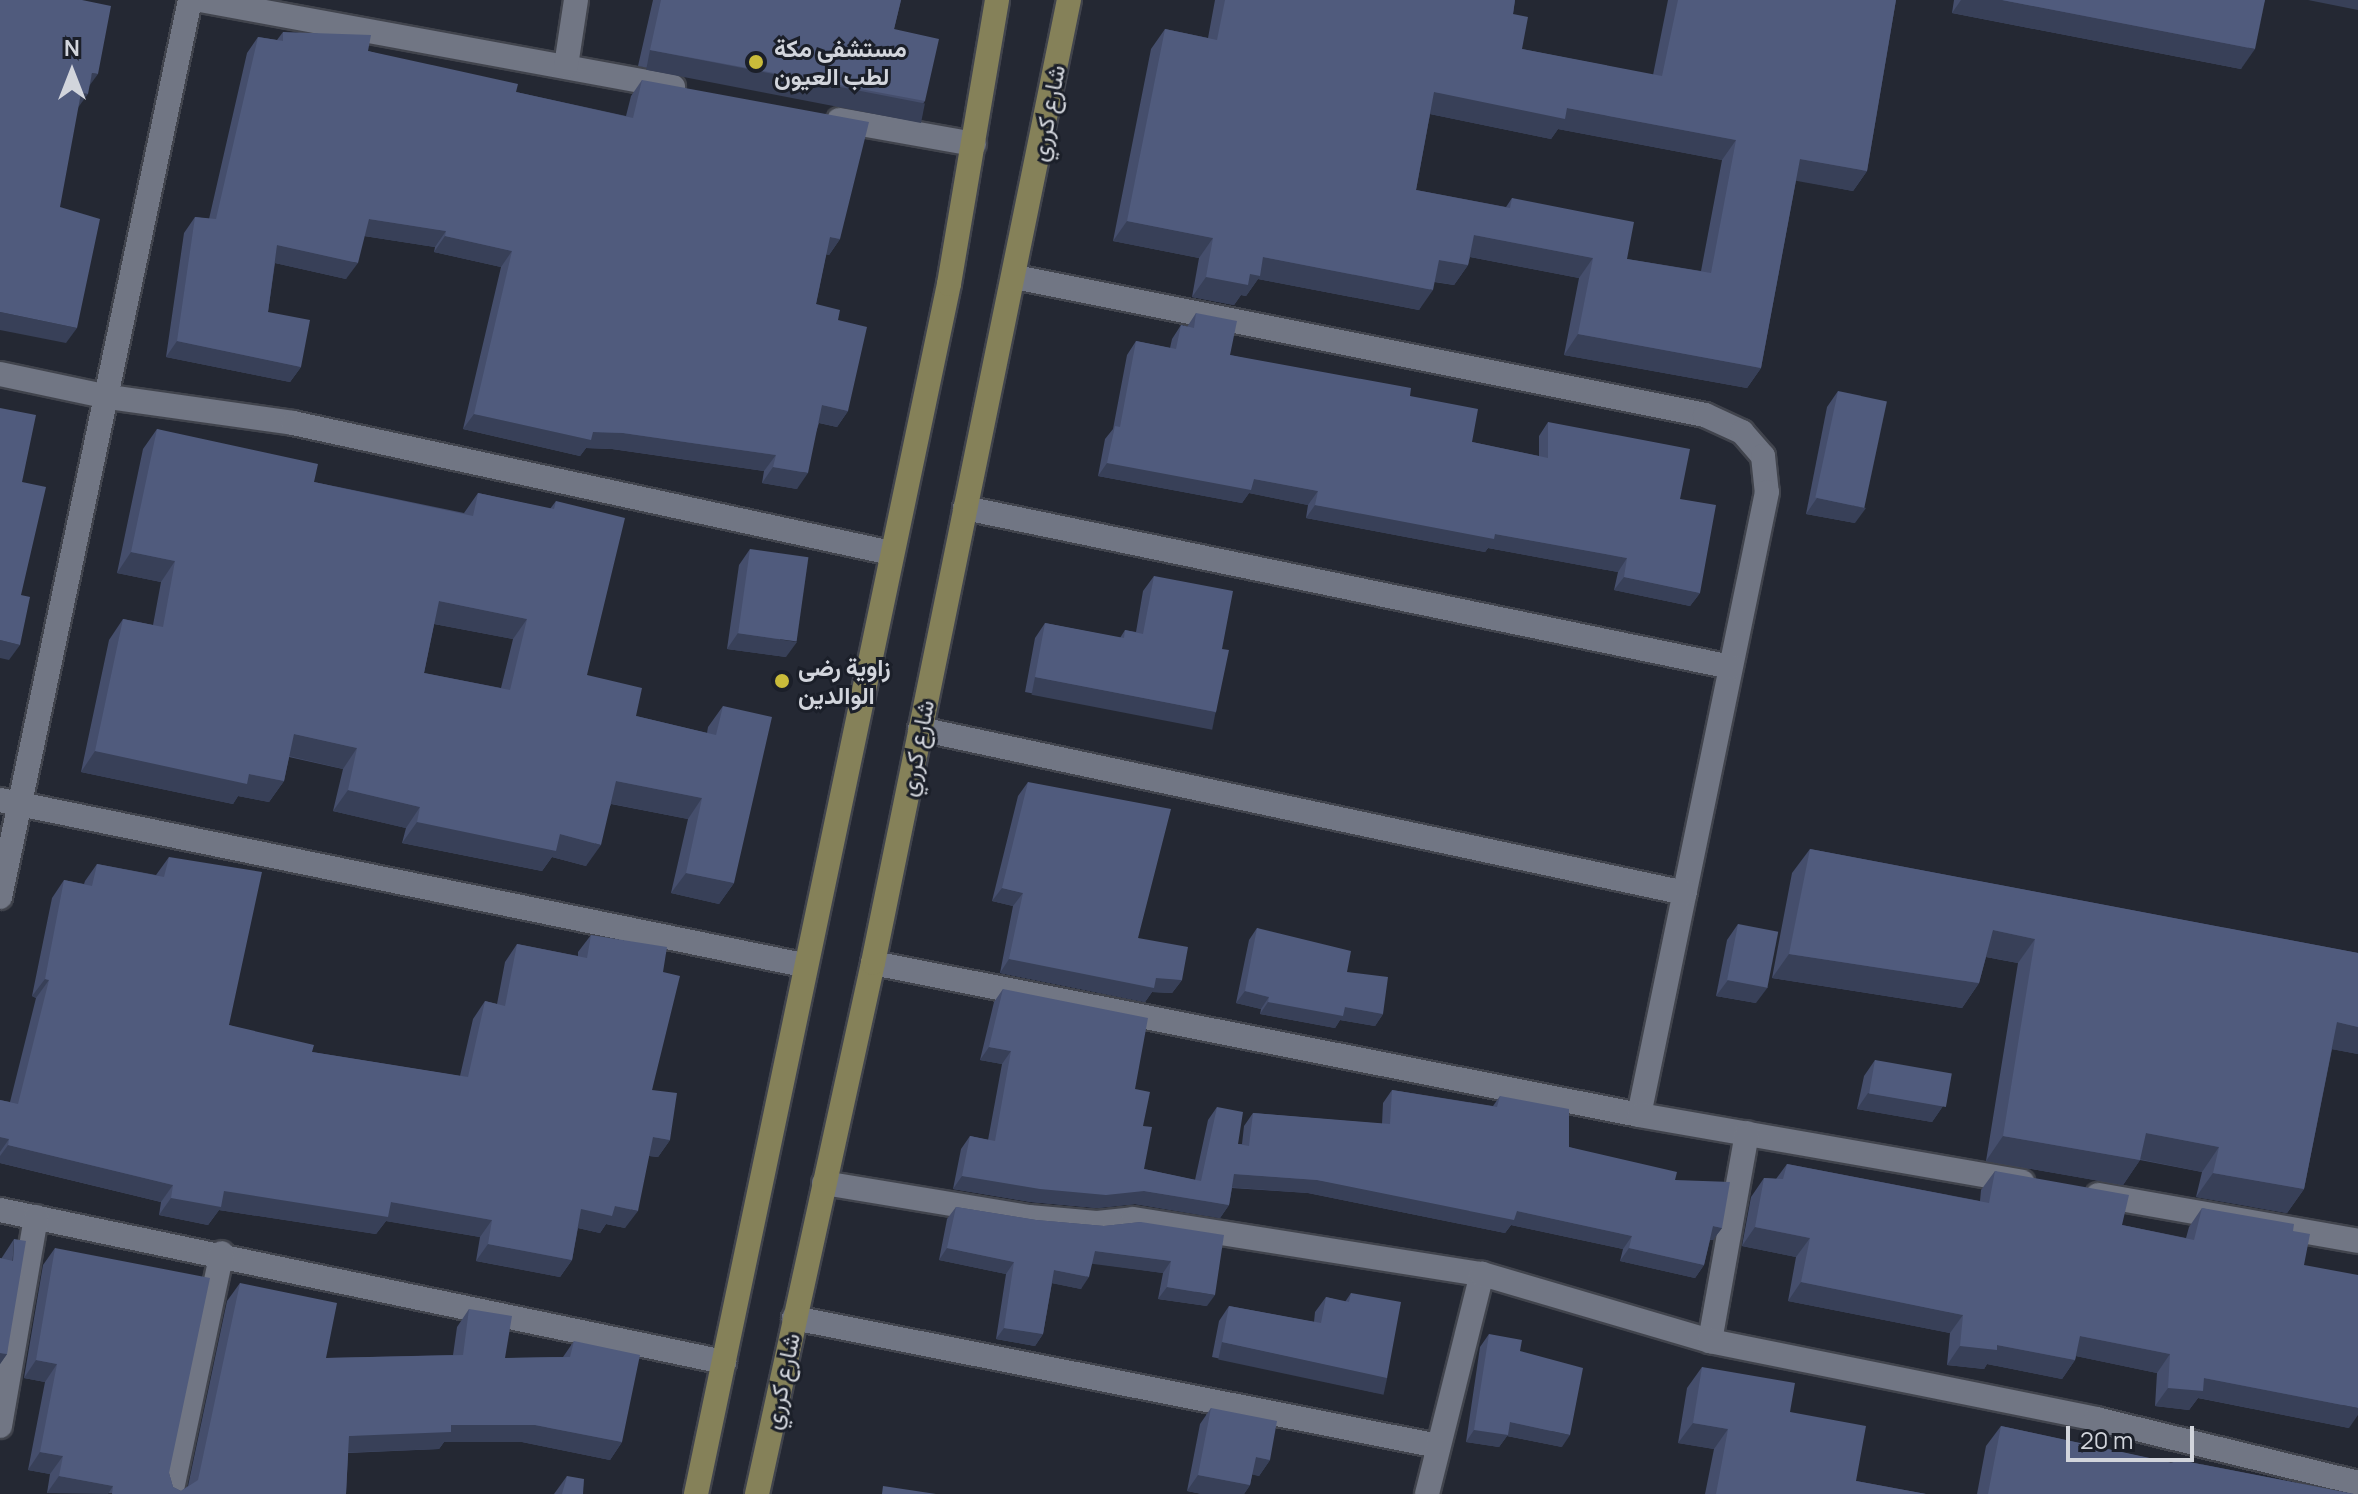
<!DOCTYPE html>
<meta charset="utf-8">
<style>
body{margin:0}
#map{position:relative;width:2358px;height:1494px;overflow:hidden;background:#242833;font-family:Manrope,Vazirmatn,sans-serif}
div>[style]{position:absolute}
.roads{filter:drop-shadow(2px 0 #41444d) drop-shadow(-2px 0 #41444d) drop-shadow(0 2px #41444d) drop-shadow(0 -2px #41444d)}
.minor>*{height:24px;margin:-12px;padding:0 12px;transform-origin:12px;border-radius:12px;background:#717684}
.major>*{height:24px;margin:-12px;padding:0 12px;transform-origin:12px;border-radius:12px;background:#858159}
.wall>*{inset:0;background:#454e6c}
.shaded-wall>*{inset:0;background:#384058;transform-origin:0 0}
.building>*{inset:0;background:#505b7d;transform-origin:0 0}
.dots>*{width:22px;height:22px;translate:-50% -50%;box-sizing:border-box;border:4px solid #1b1f29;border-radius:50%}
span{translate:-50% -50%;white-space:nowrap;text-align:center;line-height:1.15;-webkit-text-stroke:6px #1b1f29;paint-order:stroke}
.poi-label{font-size:24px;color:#d2d5dc;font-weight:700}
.left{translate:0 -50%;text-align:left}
.street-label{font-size:24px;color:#d2d5dc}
.north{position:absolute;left:32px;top:32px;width:80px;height:80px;-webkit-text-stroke:6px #1b1f29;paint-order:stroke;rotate:0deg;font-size:22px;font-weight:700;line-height:32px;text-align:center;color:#d2d5dc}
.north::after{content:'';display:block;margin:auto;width:28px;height:36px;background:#d2d5dc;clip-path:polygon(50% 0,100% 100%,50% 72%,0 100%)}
.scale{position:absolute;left:2066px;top:1426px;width:128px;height:36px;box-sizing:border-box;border:4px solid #d2d5dc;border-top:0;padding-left:10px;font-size:24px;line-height:28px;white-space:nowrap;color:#d2d5dc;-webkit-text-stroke:6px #1b1f29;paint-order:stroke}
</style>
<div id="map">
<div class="roads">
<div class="minor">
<i style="left:200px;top:0;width:481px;rotate:10.4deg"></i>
<i style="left:566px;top:66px;width:67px;rotate:-81.4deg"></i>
<i style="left:839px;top:120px;width:137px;rotate:10.1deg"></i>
<i style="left:1015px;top:277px;width:704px;rotate:11.31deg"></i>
<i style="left:1705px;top:415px;width:41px;rotate:24.7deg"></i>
<i style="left:1742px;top:432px;width:32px;rotate:49deg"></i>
<i style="left:1763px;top:456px;width:36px;rotate:84deg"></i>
<i style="left:1767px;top:492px;width:636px;rotate:101.61deg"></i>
<i style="left:0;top:374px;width:111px;rotate:11.9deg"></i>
<i style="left:109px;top:397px;width:186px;rotate:8deg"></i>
<i style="left:293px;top:423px;width:612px;rotate:12.26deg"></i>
<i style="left:965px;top:508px;width:782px;rotate:11.73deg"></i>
<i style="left:920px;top:729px;width:782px;rotate:12.1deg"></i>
<i style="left:0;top:800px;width:820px;rotate:11.61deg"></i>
<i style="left:0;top:897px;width:917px;rotate:-78.04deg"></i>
<i style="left:873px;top:963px;width:781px;rotate:11.22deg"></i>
<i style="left:1639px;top:1115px;width:389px;rotate:9.9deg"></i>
<i style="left:824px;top:1183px;width:208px;rotate:9.4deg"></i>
<i style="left:1029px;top:1217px;width:68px;rotate:5deg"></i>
<i style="left:1097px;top:1223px;width:36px;rotate:-6deg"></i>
<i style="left:1133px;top:1219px;width:353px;rotate:9deg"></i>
<i style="left:2098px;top:1195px;width:264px;rotate:10deg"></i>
<i style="left:0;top:1210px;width:740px;rotate:11.86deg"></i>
<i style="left:794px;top:1318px;width:657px;rotate:11.24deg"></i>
<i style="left:1710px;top:1341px;width:211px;rotate:-79.9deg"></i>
<i style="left:0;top:1426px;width:212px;rotate:-80.2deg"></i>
<i style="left:171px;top:1494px;width:246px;rotate:-78.1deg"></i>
<i style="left:1427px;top:1494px;width:227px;rotate:-76deg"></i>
<i style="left:1482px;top:1274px;width:238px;rotate:16.4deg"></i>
<i style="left:1710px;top:1341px;width:394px;rotate:11.4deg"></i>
<i style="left:2096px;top:1419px;width:270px;rotate:13.7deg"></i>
</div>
<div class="major">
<i style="left:696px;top:1494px;width:1236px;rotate:-78.19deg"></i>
<i style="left:949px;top:284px;width:288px;rotate:-80.4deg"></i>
<i style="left:757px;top:1494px;width:544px;rotate:-77.68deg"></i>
<i style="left:873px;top:963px;width:983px;rotate:-78.5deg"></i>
</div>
</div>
<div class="wall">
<i style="clip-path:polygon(653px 0,901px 0,894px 29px,925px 101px,913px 117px,638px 66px)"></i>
<i style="clip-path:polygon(evenodd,1215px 0,1515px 0,1513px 14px,1522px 49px,1653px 75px,1668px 0,1896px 0,1867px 171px,1853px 191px,1796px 180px,1761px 368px,1747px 388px,1564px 355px,1579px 278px,1470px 257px,1468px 265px,1454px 285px,1434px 282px,1419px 310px,1258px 279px,1246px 296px,1241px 295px,1234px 305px,1192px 297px,1199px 258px,1113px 241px,1151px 49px,1165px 29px,1208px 38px,1215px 0,1430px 114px,1551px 139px,1558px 129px,1722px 160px,1701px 271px,1627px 259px,1512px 198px,1506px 207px,1416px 190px,1430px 114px)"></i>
<i style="clip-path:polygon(1954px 0,2265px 0,2241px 69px,1952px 13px)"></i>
<i style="clip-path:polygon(283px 32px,368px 51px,516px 92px,626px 116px,631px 96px,642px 80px,840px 239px,829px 255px,826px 254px,816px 304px,838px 320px,848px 411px,837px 427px,819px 423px,797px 489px,762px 483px,764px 471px,612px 449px,586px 448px,580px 456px,463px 429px,501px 267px,434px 252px,435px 247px,364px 236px,346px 279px,275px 263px,268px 312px,301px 367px,290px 382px,166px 357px,184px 233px,195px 217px,209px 219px,247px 53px,258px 37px,277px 40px)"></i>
<i style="clip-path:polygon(1196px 313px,1230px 355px,1410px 396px,1472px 442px,1539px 456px,1539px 436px,1548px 422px,1680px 499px,1700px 593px,1690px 606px,1614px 590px,1618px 572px,1488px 548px,1485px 552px,1306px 518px,1308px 505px,1249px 493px,1242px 503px,1098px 476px,1105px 439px,1113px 429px,1127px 355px,1136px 341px,1170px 348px,1172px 339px,1181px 325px,1187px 327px)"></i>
<i style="clip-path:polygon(1838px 391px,1855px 523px,1806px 514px,1827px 407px)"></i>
<i style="clip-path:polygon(evenodd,157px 429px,314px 482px,464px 513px,478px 493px,550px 509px,556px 501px,587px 675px,636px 716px,707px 733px,708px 727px,723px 706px,734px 883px,719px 904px,671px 893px,688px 819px,611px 804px,586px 866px,552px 857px,542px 871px,402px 843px,406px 828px,333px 811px,343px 769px,289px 757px,284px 781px,269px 802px,238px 796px,233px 804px,81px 772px,109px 640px,123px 619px,153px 625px,161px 582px,117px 573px,143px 449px,157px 429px,434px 624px,513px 639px,501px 688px,424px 673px,434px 624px)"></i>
<i style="clip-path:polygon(750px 549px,786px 657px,727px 649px,739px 565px)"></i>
<i style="clip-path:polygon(1154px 576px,1222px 649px,1216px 712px,1205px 726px,1025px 692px,1035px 638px,1045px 623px,1120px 638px,1125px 630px,1136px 632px,1143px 591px)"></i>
<i style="clip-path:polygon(1028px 782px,1138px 938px,1182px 980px,1172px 993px,1152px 992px,1145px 1002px,1000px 973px,1013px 906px,992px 901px,1018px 796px)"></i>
<i style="clip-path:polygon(1810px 849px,2358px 953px,2358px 1054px,2332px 1049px,2304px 1189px,2287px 1213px,2196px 1197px,2202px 1172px,2140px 1160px,2123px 1185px,1986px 1161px,2018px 963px,1986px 957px,1979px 983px,1962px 1008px,1772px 978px,1792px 873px)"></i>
<i style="clip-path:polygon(169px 857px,229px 1025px,312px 1052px,460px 1076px,473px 1019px,485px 1001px,497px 1004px,505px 962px,517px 944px,578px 956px,578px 952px,591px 935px,663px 972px,652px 1090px,670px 1140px,658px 1157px,649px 1156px,625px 1228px,606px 1224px,600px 1233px,578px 1228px,572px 1260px,560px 1277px,476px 1261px,480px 1237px,386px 1221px,376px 1234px,219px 1210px,208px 1225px,159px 1215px,161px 1202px,0 1163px,0 1100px,10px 1102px,36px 998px,32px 996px,52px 898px,64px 880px,84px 884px,85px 881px,97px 864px,156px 875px)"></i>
<i style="clip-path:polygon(1738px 924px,1756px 1003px,1716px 996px,1727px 940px)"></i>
<i style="clip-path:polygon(1257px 928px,1347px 972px,1383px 1014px,1375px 1026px,1340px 1020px,1335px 1028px,1260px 1014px,1261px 1009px,1236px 1003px,1249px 940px)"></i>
<i style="clip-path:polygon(1003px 989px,1135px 1089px,1143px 1126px,1144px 1169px,1195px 1180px,1208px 1120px,1217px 1107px,1238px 1144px,1242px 1144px,1244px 1126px,1253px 1113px,1382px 1124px,1383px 1103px,1392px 1090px,1493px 1106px,1500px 1096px,1569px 1147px,1675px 1180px,1722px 1228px,1713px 1240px,1710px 1240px,1704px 1265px,1695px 1278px,1620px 1261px,1623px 1249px,1511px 1225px,1505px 1233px,1308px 1193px,1232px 1188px,1229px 1205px,1220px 1218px,1135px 1204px,1097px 1208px,1031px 1202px,953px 1189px,961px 1149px,970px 1136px,988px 1140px,1002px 1064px,980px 1060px,994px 1002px)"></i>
<i style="clip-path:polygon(1875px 1060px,1943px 1106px,1932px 1122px,1857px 1109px,1864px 1076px)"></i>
<i style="clip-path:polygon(1787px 1164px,1980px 1201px,1981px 1190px,1995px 1171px,2122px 1225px,2186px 1238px,2189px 1227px,2202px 1208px,2293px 1231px,2304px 1265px,2349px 1428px,2198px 1398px,2189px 1410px,2155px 1406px,2157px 1373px,2076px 1356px,2075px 1360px,2062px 1379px,1987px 1364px,1984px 1369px,1947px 1365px,1950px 1333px,1788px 1301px,1796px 1257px,1742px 1246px,1751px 1197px,1764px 1178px,1776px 1179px)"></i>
<i style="clip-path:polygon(956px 1207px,1036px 1220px,1104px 1226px,1141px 1222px,1207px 1306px,1158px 1299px,1163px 1273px,1092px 1263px,1081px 1289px,1052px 1283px,1043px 1334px,1035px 1346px,996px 1339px,1006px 1274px,939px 1260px,947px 1219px)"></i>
<i style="clip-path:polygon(14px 1239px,7px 1354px,0 1364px,0 1258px,1px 1259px)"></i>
<i style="clip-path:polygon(55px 1248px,169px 1473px,173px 1487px,181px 1491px,188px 1486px,227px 1301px,240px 1283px,326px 1358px,453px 1355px,457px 1327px,469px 1309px,505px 1358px,563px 1357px,574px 1341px,622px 1442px,610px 1460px,522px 1442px,444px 1442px,439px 1449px,348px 1453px,346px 1494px,47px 1493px,50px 1474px,28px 1470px,45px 1382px,24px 1378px,43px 1265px)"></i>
<i style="clip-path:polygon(1351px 1293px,1387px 1378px,1377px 1393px,1212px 1357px,1219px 1321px,1229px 1306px,1314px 1322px,1315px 1312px,1326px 1297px,1345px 1302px)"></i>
<i style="clip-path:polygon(1489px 1334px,1562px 1447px,1507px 1436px,1499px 1447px,1466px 1442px,1480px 1347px)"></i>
<i style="clip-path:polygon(1702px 1367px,1790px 1412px,1856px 1481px,1926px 1494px,1705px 1494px,1714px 1449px,1678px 1443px,1687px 1388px)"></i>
<i style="clip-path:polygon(1211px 1408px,1270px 1460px,1259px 1476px,1252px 1474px,1250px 1485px,1244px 1494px,1202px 1494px,1187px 1491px,1200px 1424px)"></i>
<i style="clip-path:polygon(2001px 1426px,2171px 1463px,2174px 1459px,2354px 1494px,1977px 1494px,1986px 1446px)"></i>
<i style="clip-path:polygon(567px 1476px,583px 1494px,554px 1494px)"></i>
</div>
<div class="shaded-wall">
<i style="clip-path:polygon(1961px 0,2002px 0,2255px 49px,2241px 69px,1952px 13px)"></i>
<i style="clip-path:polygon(2308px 0,2358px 0,2358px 10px)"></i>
<i style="left:650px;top:50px;width:280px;height:20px;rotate:11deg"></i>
<i style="clip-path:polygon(92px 73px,98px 74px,87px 89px)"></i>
<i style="clip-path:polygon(1434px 92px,1567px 108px,1736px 140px,1722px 160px,1558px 129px,1551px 139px,1420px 112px)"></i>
<i style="clip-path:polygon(81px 93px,88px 94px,77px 109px)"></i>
<i style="clip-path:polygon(1800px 159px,1867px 171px,1853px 191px,1786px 179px)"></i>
<i style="clip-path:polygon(369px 219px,446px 231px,435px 247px,358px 235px)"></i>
<i style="clip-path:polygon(1127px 221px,1213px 238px,1199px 258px,1113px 241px)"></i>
<i style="clip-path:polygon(1474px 235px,1593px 258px,1579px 278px,1460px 255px)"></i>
<i style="clip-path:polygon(445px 236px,512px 251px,501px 267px,434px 252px)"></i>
<i style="clip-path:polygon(830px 237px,840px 239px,829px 255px,819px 253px)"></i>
<i style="clip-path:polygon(277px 245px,358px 263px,346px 279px,266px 261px)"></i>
<i style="clip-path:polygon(1263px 257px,1433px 290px,1419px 310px,1258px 279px,1246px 296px,1241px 295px,1234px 305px,1192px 297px,1206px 277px)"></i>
<i style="clip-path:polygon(1439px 260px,1468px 265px,1454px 285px,1425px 280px)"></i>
<i style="clip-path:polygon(0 312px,77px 328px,66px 343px,0 330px)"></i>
<i style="clip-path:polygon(1578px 334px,1761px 368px,1747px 388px,1564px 355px)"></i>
<i style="clip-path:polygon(177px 341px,301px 367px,290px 382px,166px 357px)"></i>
<i style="clip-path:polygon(822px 405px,848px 411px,837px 427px,811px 421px)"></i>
<i style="clip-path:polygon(474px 414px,593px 432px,623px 433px,776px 455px,764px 471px,612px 449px,586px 448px,580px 456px,463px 429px)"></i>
<i style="clip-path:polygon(1107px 463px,1254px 479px,1318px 491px,1308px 505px,1249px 493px,1242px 503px,1098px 476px)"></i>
<i style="clip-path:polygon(773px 467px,808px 473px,797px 489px,762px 483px)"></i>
<i style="clip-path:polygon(1817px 498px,1866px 508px,1855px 523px,1806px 514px)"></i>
<i style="clip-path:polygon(1315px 505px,1495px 534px,1627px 558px,1618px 572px,1488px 548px,1485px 552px,1306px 518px)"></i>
<i style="clip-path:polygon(131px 552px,175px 561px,161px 582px,117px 573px)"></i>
<i style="clip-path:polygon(1624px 577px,1700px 593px,1690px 606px,1614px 590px)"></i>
<i style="clip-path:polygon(439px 601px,527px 619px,513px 639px,424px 622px)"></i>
<i style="clip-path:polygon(738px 633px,797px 642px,786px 657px,727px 649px)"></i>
<i style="clip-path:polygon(0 640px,20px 645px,9px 660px,0 658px)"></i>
<i style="left:1035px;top:677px;width:184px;height:18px;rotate:11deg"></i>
<i style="clip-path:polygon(294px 734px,357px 748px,343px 769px,280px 754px)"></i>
<i style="clip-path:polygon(95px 751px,249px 774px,284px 781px,269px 802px,238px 796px,233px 804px,81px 772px)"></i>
<i style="clip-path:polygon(616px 781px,702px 798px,688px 819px,602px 802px)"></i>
<i style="clip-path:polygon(348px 790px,420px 807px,406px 828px,333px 811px)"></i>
<i style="clip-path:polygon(417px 822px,560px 834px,601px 845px,586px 866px,552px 857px,542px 871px,402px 843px)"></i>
<i style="clip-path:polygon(686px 873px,734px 883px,719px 904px,671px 893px)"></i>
<i style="clip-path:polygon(1002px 888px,1023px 893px,1013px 906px,992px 901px)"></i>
<i style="clip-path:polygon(1993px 930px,2035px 939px,2018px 963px,1976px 955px)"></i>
<i style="clip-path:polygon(1789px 954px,1979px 983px,1962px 1008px,1772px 978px)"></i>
<i style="clip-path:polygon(1009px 959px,1182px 980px,1172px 993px,1152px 992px,1145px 1002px,1000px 973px)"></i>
<i style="clip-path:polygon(45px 979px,49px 980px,36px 998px,32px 996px)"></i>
<i style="clip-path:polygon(1728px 980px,1768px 987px,1756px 1003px,1716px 996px)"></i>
<i style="clip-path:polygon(1245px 991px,1269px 997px,1261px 1009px,1236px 1003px)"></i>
<i style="clip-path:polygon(1268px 1002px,1345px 1007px,1383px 1014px,1375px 1026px,1340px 1020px,1335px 1028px,1260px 1014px)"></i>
<i style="clip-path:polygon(2337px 1022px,2358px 1027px,2358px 1054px,2320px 1047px)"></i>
<i style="clip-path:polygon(989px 1047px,1011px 1051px,1002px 1064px,980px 1060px)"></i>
<i style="clip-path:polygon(1868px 1093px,1943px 1106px,1932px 1122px,1857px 1109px)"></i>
<i style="clip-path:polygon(2146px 1133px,2219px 1147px,2202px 1172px,2129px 1157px)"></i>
<i style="clip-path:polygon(2003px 1136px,2140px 1160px,2123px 1185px,1986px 1161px)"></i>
<i style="clip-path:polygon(0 1137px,9px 1139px,0 1152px)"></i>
<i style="clip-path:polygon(653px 1137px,670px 1140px,658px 1157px,641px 1155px)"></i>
<i style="clip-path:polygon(8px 1145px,173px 1185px,161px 1202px,0 1163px,0 1156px)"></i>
<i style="clip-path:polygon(2213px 1173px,2304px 1189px,2287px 1213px,2196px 1197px)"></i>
<i style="clip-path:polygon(1234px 1174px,1317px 1180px,1517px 1211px,1632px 1236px,1623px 1249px,1511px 1225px,1505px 1233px,1308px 1193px,1225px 1187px)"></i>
<i style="clip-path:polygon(962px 1176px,1144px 1191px,1229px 1205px,1220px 1218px,1135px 1204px,1097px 1208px,1031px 1202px,953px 1189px)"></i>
<i style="clip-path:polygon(224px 1191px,391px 1202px,492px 1220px,480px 1237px,386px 1221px,376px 1234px,219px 1210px,208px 1225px,159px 1215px,171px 1198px)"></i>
<i style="clip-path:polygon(615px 1206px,638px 1211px,625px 1228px,606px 1224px,600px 1233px,569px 1226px,581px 1209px)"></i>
<i style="clip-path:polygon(1713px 1226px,1722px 1228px,1713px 1240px,1704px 1239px)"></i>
<i style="clip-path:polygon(1755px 1227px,1810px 1238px,1796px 1257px,1742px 1246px)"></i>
<i style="clip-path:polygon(488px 1244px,572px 1260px,560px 1277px,476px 1261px)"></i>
<i style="clip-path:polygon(947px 1248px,1014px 1262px,1006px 1274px,939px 1260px)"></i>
<i style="clip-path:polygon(1629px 1248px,1704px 1265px,1695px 1278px,1620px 1261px)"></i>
<i style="clip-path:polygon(1095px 1251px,1171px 1261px,1163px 1273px,1086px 1263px)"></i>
<i style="clip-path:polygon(1054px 1270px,1089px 1277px,1081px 1289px,1046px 1282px)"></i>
<i style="clip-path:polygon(1801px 1282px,1963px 1315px,1950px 1333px,1788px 1301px)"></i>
<i style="clip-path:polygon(1167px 1287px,1215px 1295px,1207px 1306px,1158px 1299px)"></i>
<i style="clip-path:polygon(1004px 1328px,1043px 1334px,1035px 1346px,996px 1339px)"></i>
<i style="clip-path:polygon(2080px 1336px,2170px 1354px,2157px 1373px,2066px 1354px)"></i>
<i style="left:1222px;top:1342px;width:169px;height:18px;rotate:12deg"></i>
<i style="clip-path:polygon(1997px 1345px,2075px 1360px,2062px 1379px,1987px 1364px,1984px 1369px,1947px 1365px,1960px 1346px)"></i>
<i style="clip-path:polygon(0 1353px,7px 1354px,0 1364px)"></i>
<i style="clip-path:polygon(36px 1360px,57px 1364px,45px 1382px,24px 1378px)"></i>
<i style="clip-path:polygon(2204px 1378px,2358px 1408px,2358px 1415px,2349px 1428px,2198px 1398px,2189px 1410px,2155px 1406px,2168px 1388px)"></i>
<i style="clip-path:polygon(1510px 1422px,1570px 1435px,1562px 1447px,1507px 1436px,1499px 1447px,1466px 1442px,1474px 1430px)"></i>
<i style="clip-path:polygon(1693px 1423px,1728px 1429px,1714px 1449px,1678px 1443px)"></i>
<i style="clip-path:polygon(451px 1425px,535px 1425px,622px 1442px,610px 1460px,522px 1442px,444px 1442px,439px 1449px,337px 1453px,349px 1436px)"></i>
<i style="clip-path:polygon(40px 1452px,63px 1456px,50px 1474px,28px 1470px)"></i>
<i style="clip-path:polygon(1256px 1457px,1270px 1460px,1259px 1476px,1245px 1473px)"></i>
<i style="clip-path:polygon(1198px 1475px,1250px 1485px,1244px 1494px,1202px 1494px,1187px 1491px)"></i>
<i style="clip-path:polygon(59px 1476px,113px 1486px,108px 1494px,47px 1493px)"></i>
</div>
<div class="building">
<i style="clip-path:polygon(0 0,82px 0,111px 6px,98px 74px,92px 73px,88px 94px,81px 93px,60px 207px,100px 219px,77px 328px,0 312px)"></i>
<i style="clip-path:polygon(661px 0,901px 0,894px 29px,939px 39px,925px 101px,650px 50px)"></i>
<i style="clip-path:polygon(evenodd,1225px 0,1515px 0,1513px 14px,1528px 17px,1522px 49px,1662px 76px,1678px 0,1896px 0,1867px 171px,1800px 159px,1761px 368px,1578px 334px,1593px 258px,1474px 235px,1468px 265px,1439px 260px,1433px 290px,1263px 257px,1260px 276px,1250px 274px,1248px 285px,1206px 277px,1213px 238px,1127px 221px,1165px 29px,1217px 40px,1225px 0,1434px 92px,1565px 119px,1567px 108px,1736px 140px,1711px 273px,1627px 259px,1634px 222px,1512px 198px,1510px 208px,1416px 190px,1434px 92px)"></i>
<i style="clip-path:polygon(2002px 0,2265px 0,2255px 49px)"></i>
<i style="clip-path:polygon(283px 32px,371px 35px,368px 51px,518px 84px,516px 92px,633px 118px,642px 80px,869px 122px,840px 239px,830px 237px,816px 304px,840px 310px,838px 320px,867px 327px,848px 411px,822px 405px,808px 473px,773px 467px,776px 455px,623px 433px,593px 432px,591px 440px,474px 414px,512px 251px,445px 236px,446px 231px,369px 219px,358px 263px,277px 245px,268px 312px,310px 320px,301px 367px,177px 341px,195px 217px,216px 219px,258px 37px,283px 41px)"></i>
<i style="clip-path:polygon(1196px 313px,1237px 321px,1230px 355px,1411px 388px,1410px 396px,1478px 409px,1472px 442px,1548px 458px,1548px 422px,1690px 449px,1680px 499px,1716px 505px,1700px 593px,1624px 577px,1627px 558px,1495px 534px,1494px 539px,1315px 505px,1318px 491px,1254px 479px,1251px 490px,1107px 463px,1115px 426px,1120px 427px,1136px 341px,1176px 349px,1181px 325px,1194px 328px)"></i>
<i style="left:1838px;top:391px;width:50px;height:109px;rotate:12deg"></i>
<i style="clip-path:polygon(0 408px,36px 415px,22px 482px,46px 487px,21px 595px,30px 597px,20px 645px,0 640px)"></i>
<i style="clip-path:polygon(evenodd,157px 429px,318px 464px,314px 482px,473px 516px,478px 493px,554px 509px,556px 501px,625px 518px,587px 675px,642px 688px,636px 716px,716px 735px,723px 706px,772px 717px,734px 883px,686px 873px,702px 798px,616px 781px,601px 845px,560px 834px,556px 851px,417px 822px,420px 807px,348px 790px,357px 748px,294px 734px,284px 781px,249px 774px,247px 784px,95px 751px,123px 619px,163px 627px,175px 561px,131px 552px,157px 429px,439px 601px,527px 619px,510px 690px,424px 673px,439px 601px)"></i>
<i style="left:750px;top:549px;width:59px;height:85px;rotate:8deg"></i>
<i style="clip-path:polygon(1154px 576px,1233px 591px,1222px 649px,1229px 650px,1216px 712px,1035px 677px,1045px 623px,1124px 638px,1125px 630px,1143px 634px)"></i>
<i style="clip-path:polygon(1028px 782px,1171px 809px,1138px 938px,1188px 947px,1182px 980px,1156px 978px,1154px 988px,1009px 959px,1023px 893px,1002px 888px)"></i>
<i style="clip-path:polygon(1810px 849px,2358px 953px,2358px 1027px,2337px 1022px,2304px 1189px,2213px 1173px,2219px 1147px,2146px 1133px,2140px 1160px,2003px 1136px,2035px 939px,1993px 930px,1979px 983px,1789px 954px)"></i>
<i style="clip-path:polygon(169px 857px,262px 872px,229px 1025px,314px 1045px,312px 1052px,468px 1077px,485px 1001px,505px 1006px,517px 944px,587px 958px,591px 935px,667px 947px,663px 972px,680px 976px,652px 1090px,677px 1093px,670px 1140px,653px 1137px,638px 1211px,615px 1206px,612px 1216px,581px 1209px,572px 1260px,488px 1244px,492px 1220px,391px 1202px,388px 1217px,224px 1191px,221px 1207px,171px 1198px,173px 1185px,8px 1145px,9px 1139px,0 1137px,0 1100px,18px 1104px,49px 980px,45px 979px,64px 880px,92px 886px,97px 864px,164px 877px)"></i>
<i style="left:1738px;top:924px;width:41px;height:57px;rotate:11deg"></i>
<i style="clip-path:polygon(1257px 928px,1351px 951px,1347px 972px,1388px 977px,1383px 1014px,1345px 1007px,1343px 1016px,1268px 1002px,1269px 997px,1245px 991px)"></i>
<i style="clip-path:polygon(1003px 989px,1148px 1018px,1135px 1089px,1150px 1092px,1143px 1126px,1152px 1127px,1144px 1169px,1201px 1181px,1217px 1107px,1243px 1112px,1238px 1144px,1249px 1146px,1253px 1113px,1390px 1124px,1392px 1090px,1497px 1107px,1500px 1096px,1569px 1109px,1569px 1147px,1677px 1172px,1675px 1180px,1730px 1182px,1722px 1228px,1713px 1226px,1704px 1265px,1629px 1248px,1632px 1236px,1517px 1211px,1514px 1220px,1317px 1180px,1234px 1174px,1229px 1205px,1144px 1191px,1106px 1195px,1040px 1189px,962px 1176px,970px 1136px,995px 1141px,1011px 1051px,989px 1047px)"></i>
<i style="left:1875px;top:1060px;width:78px;height:34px;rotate:10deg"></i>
<i style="clip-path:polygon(1787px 1164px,1989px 1203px,1995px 1171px,2129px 1195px,2122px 1225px,2194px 1240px,2202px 1208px,2294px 1224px,2293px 1231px,2310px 1234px,2304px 1265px,2358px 1275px,2358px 1408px,2204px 1378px,2203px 1391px,2168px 1388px,2170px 1354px,2080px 1336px,2075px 1360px,1997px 1345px,1997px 1350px,1960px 1346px,1963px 1315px,1801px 1282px,1810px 1238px,1755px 1227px,1764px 1178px,1783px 1179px)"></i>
<i style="clip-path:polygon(956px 1207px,1036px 1220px,1104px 1226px,1141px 1222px,1224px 1235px,1215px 1295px,1167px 1287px,1171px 1261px,1095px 1251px,1089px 1277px,1054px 1270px,1043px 1334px,1004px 1328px,1014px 1262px,947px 1248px)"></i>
<i style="clip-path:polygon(14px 1239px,26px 1241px,7px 1354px,0 1353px,0 1258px,13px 1261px)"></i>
<i style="clip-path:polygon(55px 1248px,210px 1278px,169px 1473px,173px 1487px,181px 1491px,198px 1480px,240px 1283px,337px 1303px,326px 1358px,463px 1355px,469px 1309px,512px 1316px,505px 1358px,570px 1357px,574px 1341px,640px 1355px,622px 1442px,535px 1425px,451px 1425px,451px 1432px,349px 1436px,346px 1494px,112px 1494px,113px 1486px,59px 1476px,63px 1456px,40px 1452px,57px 1364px,36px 1360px)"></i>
<i style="clip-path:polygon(1351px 1293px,1401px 1302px,1387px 1378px,1222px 1342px,1229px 1306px,1321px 1323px,1326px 1297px,1349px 1302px)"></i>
<i style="clip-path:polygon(1489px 1334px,1522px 1340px,1520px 1351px,1583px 1368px,1570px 1435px,1510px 1422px,1508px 1435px,1474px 1430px)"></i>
<i style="clip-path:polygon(1702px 1367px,1795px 1383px,1790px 1412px,1866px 1426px,1856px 1481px,1926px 1494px,1716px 1494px,1728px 1429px,1693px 1423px)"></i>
<i style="clip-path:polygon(1211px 1408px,1277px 1421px,1270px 1460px,1256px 1457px,1250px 1485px,1198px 1475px)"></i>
<i style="clip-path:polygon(2001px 1426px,2173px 1463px,2174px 1459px,2354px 1494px,1988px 1494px)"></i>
<i style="clip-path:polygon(567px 1476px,584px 1479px,583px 1494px,562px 1494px)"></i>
<i style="clip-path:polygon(883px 1486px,936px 1494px,882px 1494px)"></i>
</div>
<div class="dots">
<i style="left:756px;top:62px;background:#c9bb3a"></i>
<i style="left:782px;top:681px;background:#c9bb3a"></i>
</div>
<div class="poi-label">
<span class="left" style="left:774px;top:62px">مستشفى مكة<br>لطب العيون</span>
<span class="left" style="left:798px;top:681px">زاوية رضى<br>الوالدين</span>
</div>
<div class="street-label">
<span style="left:1047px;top:113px;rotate:-79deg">شارع كرري</span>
<span style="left:916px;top:748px;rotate:-79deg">شارع كرري</span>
<span style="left:781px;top:1381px;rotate:-78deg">شارع كرري</span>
</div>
<div class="north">N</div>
<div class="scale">20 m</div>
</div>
